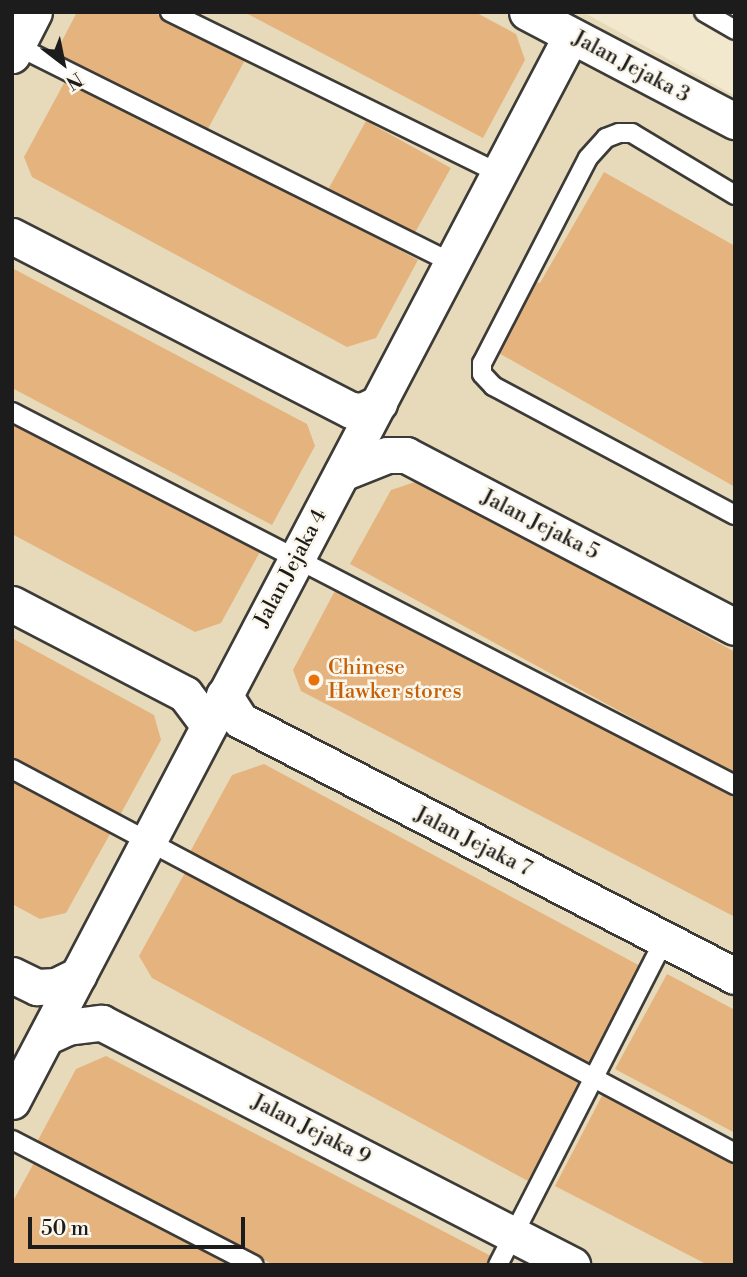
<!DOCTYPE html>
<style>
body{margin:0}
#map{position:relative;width:747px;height:1277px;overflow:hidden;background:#f2e8ce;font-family:"Libre Bodoni",serif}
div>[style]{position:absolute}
.built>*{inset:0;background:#e7daba}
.building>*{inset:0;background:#e5b37e;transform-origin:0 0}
.roads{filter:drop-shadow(2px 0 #3c3b37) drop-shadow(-2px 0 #3c3b37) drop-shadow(0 2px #3c3b37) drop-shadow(0 -2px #3c3b37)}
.lane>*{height:18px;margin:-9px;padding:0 9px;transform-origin:9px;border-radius:9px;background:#fff}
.street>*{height:35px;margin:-17.5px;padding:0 17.5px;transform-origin:17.5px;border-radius:17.5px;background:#fff}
.dots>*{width:19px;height:19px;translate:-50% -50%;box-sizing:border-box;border:4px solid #fbf7ec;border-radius:50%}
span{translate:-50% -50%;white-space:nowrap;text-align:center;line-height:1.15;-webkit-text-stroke:5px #fbf7ec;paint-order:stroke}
.street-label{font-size:21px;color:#1c1c1c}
.food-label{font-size:21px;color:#c56008}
.left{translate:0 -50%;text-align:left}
.frame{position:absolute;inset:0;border:14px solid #1c1c1c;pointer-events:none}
.north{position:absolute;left:28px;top:28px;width:70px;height:70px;-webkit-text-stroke:5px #fbf7ec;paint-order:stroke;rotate:148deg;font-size:19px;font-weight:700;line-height:28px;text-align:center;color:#1c1c1c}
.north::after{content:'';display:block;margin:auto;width:24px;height:32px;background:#1c1c1c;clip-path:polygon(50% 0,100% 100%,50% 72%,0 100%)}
.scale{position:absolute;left:28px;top:1217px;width:217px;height:32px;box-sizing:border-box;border:4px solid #1c1c1c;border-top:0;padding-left:9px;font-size:21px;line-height:24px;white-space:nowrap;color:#1c1c1c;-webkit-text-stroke:5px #fbf7ec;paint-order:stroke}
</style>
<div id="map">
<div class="built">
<i style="clip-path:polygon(12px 12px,583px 12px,735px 96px,735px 1265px,12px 1265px)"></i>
</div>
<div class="building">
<i style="clip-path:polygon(77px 12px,153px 12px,245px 60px,203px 138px,52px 60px)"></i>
<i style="clip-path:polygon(244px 12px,475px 12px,516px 34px,525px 60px,483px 138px)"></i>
<i style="clip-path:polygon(70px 72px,418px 260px,376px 338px,347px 347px,32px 177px,24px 157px)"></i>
<i style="left:366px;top:121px;width:97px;height:78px;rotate:29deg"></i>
<i style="clip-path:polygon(604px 172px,735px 246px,735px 487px,488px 347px,526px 279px,540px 283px)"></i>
<i style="clip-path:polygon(12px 268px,307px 424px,315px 446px,272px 525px,12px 388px)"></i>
<i style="clip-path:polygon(12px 413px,262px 548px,221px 623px,195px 632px,12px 534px)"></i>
<i style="clip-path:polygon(421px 480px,735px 652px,735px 774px,350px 564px,391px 490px)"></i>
<i style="clip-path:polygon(338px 585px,735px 792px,735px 917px,301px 691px,293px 670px)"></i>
<i style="clip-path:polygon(12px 638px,154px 715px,161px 740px,119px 817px,12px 759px)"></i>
<i style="clip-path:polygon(264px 764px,644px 968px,590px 1067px,190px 852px,232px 775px)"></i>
<i style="clip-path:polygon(12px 781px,110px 834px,66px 913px,40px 919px,12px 904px)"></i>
<i style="clip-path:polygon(187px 869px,582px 1082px,528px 1181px,152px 978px,139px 956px)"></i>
<i style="clip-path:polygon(667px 974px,735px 1010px,735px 1133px,615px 1069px)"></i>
<i style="clip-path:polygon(106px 1056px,491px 1256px,486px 1265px,274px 1265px,37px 1142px,76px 1069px)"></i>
<i style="clip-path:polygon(604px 1092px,735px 1160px,735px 1265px,708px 1265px,555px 1186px)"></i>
<i style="clip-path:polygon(35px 1161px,230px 1265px,12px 1265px,12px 1203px)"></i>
</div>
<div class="roads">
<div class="lane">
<i style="left:170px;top:12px;width:365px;rotate:26.1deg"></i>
<i style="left:704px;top:12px;width:36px;rotate:30deg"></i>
<i style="left:17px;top:46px;width:487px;rotate:26.5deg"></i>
<i style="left:735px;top:195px;width:120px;rotate:-149deg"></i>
<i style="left:632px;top:133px;width:13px;rotate:180deg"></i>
<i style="left:619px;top:133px;width:14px;rotate:159deg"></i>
<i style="left:606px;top:138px;width:27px;rotate:132deg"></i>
<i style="left:588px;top:158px;width:231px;rotate:117.3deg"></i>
<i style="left:482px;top:363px;width:11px;rotate:90deg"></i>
<i style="left:482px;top:374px;width:16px;rotate:47deg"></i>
<i style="left:493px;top:386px;width:274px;rotate:28.1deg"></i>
<i style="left:12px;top:412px;width:814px;rotate:27.29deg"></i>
<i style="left:12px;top:769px;width:819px;rotate:27.97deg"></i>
<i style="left:12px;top:1140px;width:272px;rotate:27.3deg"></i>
<i style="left:498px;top:1265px;width:364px;rotate:-62.9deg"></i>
</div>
<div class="street">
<i style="left:527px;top:12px;width:235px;rotate:27.7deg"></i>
<i style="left:12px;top:55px;width:48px;rotate:-62.9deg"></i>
<i style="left:12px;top:236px;width:381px;rotate:27.2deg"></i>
<i style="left:351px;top:410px;width:11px;rotate:5deg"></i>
<i style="left:362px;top:411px;width:19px;rotate:-25deg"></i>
<i style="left:342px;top:473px;width:48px;rotate:-21.8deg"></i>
<i style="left:387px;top:455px;width:19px"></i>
<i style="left:406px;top:455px;width:371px;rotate:27.6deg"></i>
<i style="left:12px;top:604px;width:195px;rotate:27.5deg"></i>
<i style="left:185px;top:694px;width:39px;rotate:53deg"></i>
<i style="left:224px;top:695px;width:30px;rotate:57deg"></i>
<i style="left:240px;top:720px;width:557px;rotate:27.35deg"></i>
<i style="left:12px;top:975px;width:28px;rotate:26deg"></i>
<i style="left:37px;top:987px;width:19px;rotate:-3deg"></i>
<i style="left:56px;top:986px;width:25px;rotate:-26deg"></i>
<i style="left:46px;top:1037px;width:23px;rotate:-25deg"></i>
<i style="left:67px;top:1027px;width:35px;rotate:-7deg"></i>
<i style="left:102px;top:1023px;width:529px;rotate:27.24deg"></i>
<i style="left:12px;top:1101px;width:1203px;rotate:-62.31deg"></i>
</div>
</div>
<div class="dots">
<i style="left:314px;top:680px;background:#e8710a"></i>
</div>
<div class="street-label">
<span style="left:631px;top:67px;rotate:28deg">Jalan Jejaka 3</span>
<span style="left:540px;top:525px;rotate:27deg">Jalan Jejaka 5</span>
<span style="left:291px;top:568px;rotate:-62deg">Jalan Jejaka 4</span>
<span style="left:473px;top:842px;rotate:27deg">Jalan Jejaka 7</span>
<span style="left:311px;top:1130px;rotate:27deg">Jalan Jejaka 9</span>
</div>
<div class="food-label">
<span class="left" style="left:328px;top:680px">Chinese<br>Hawker stores</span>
</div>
<div class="frame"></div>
<div class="north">N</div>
<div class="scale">50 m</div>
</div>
